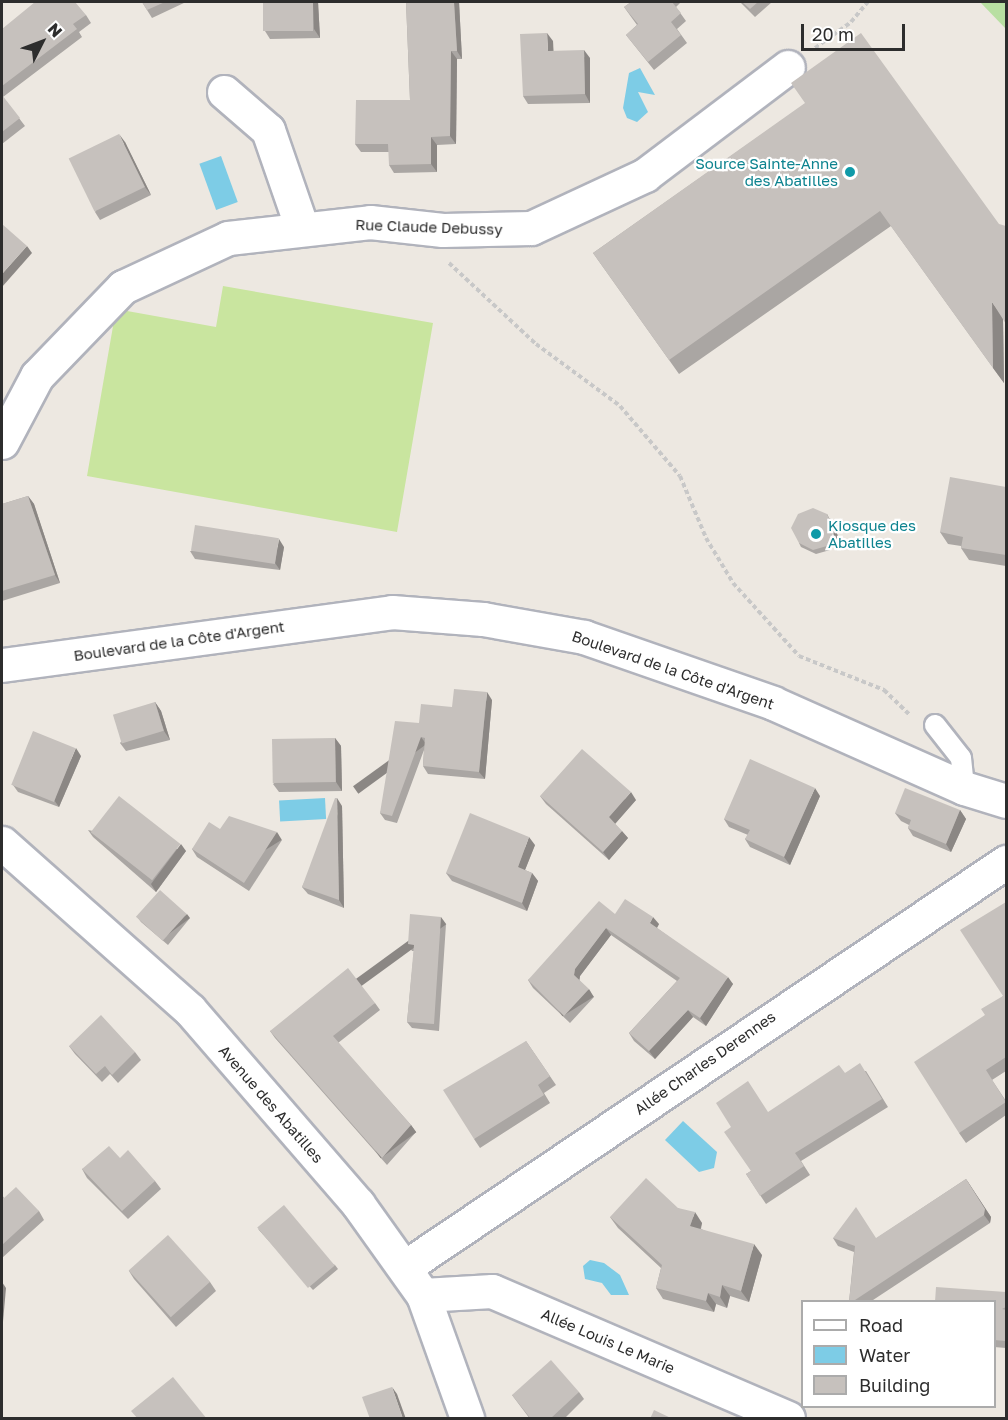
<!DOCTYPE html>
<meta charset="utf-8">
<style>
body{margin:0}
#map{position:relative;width:1008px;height:1420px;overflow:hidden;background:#ede8e1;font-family:"Golos Text",sans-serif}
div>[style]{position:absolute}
.green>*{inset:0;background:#b8dfa2}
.pitch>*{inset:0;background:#c9e59f}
.water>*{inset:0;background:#7dcce6;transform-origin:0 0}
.path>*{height:4px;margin-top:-2px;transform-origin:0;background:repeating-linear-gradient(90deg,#c8c8c8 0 4.5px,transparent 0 7.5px)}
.roads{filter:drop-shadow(2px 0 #b1b3bc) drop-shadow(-2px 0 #b1b3bc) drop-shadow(0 2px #b1b3bc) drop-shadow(0 -2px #b1b3bc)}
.lane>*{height:20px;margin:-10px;padding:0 10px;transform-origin:10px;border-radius:10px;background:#fff}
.street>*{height:33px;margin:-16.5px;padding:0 16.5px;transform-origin:16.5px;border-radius:16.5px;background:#fff}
.secondary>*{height:33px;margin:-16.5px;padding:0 16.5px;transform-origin:16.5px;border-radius:16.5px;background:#fff}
.wall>*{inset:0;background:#aaa6a3}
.shaded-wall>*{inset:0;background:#8b8784;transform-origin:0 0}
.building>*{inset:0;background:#c6c1bd;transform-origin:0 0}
.dots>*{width:16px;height:16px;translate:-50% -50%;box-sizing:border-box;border:3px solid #fff;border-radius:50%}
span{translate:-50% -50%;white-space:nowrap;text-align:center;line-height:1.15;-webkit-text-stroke:4.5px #fff;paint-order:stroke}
.culture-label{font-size:15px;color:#0d838f}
.right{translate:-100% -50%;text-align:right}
.left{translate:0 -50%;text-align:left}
.street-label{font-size:15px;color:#2d2d2d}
.frame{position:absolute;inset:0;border:3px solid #2d2d2d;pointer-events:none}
.legend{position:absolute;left:801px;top:1300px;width:195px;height:108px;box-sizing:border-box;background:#fff;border:2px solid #ababab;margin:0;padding:8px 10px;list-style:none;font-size:18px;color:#2d2d2d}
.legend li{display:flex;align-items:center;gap:12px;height:30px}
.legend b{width:30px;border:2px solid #ababab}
.north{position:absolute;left:12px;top:12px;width:60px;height:60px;-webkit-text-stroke:4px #fff;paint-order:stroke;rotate:48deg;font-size:16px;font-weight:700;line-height:24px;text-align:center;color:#2d2d2d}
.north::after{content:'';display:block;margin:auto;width:21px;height:27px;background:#2d2d2d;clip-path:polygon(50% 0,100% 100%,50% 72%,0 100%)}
.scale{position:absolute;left:801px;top:24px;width:104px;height:27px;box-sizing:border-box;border:3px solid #2d2d2d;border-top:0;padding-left:8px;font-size:18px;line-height:21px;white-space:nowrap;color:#2d2d2d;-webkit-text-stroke:4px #fff;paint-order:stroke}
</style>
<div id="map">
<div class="green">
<i style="clip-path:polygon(980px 2px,1006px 2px,1006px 29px)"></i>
</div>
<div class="pitch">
<i style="clip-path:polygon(223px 286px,433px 323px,397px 532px,87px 476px,116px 309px,216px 327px)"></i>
</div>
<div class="water">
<i style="clip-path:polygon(640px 68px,655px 95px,638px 92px,648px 112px,637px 122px,627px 118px,623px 108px,629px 73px)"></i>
<i style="left:221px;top:156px;width:49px;height:23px;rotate:70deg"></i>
<i style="left:325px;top:798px;width:21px;height:46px;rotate:87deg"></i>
<i style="clip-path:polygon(683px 1121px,717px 1152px,714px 1168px,699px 1172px,665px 1140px)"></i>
<i style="clip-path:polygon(590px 1260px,604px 1263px,620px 1275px,629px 1295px,611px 1295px,602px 1283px,585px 1279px,583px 1266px)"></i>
</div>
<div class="path">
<i style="left:815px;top:48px;width:44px;rotate:-35.8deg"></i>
<i style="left:851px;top:22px;width:26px;rotate:-50deg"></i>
<i style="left:449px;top:263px;width:119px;rotate:43deg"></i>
<i style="left:536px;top:344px;width:104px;rotate:36.4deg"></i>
<i style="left:620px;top:406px;width:92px;rotate:49.4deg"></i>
<i style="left:680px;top:476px;width:67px;rotate:67.2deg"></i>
<i style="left:706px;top:538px;width:52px;rotate:59deg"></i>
<i style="left:733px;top:583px;width:98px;rotate:47.9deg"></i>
<i style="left:799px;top:656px;width:92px;rotate:21.8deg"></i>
<i style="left:884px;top:690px;width:36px;rotate:44deg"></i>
</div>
<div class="roads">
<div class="lane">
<i style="left:935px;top:725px;width:42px;rotate:51.8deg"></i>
<i style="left:961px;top:758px;width:30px;rotate:84deg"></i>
</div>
<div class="street">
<i style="left:224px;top:92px;width:58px;rotate:40.8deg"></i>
<i style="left:268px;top:130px;width:104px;rotate:70.9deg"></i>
<i style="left:2px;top:442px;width:75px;rotate:-62.1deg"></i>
<i style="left:37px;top:376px;width:124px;rotate:-46deg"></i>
<i style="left:123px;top:287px;width:116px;rotate:-25deg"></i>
<i style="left:228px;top:238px;width:143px;rotate:-6.4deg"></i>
<i style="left:370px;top:222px;width:73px;rotate:6.3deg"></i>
<i style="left:443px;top:230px;width:88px;rotate:-1.3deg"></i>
<i style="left:531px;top:228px;width:126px;rotate:-24.9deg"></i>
<i style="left:645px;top:175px;width:179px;rotate:-37.1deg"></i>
<i style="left:405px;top:1267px;width:725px;rotate:-33.98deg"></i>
<i style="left:423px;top:1295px;width:69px;rotate:-3.3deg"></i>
<i style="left:492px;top:1291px;width:322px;rotate:23.2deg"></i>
</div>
<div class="secondary">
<i style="left:2px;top:665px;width:394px;rotate:-7.7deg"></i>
<i style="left:392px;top:612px;width:91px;rotate:4.4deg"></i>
<i style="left:483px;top:619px;width:103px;rotate:10.1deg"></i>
<i style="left:584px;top:637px;width:200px;rotate:19.2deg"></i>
<i style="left:773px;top:703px;width:209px;rotate:24deg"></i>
<i style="left:964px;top:788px;width:44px;rotate:17.2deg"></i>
<i style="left:2px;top:843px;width:251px;rotate:41.6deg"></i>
<i style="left:190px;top:1010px;width:257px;rotate:49.1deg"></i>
<i style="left:358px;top:1204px;width:112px;rotate:54.5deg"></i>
<i style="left:423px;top:1295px;width:131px;rotate:70.3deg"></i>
</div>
</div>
<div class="wall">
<i style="clip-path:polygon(142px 2px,186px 2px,152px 18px)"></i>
<i style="clip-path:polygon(263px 2px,318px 2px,320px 38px,270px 39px,265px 31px)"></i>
<i style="clip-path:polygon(406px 2px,459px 2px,462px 59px,457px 59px,456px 144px,437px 145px,437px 172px,394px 173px,389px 165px,389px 152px,361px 152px,355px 144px,410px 100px)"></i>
<i style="clip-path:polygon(631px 2px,681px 2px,676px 7px,686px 21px,677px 29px,687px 43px,654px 70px,626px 35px,637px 25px,624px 7px)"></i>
<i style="clip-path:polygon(740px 2px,772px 2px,755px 17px)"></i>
<i style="clip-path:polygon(86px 15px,91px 23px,79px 32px,82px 37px,3px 97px,25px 126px,2px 144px,2px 29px)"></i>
<i style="clip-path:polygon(553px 41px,553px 51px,590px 58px,590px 103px,528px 104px,523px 96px)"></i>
<i style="clip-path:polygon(805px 104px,1003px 318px,1004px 383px,891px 226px,679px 374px,593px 253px)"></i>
<i style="clip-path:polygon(125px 142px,151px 195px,100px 220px,95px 212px)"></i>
<i style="clip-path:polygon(1006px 487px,1006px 566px,969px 560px,961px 548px,961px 546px,948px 544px,940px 532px)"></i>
<i style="clip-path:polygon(28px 496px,34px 504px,60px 583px,2px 601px,2px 504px)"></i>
<i style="clip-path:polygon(830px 518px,838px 536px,830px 550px,816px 554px,801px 547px,799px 543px)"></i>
<i style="clip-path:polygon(284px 547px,280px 570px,195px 559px,190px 551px)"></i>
<i style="clip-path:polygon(492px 700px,485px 779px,428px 774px,423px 766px,424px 750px,397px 823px,385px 820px,380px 813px,419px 723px,452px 707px)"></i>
<i style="clip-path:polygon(155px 702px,161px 711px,170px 740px,126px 751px,120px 743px)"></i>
<i style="clip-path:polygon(335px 738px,341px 746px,342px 791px,279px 792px,273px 784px)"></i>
<i style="clip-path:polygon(81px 756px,59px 807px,18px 792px,13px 785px)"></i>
<i style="clip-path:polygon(540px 796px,636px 800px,615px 824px,628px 838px,609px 860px,546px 804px)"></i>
<i style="clip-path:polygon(820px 796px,790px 865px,750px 847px,745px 839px,748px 835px,729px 827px,724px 819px)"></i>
<i style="clip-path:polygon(342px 806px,344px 908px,308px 894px,302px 887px)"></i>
<i style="clip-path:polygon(960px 810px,966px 819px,951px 852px,913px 836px,908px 828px,909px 825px,901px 821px,895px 813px)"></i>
<i style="clip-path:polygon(220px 829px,282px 840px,249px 891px,197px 857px,192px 849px)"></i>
<i style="clip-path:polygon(88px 830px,186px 851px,156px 892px,93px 837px)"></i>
<i style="clip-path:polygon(535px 845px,525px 870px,532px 873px,538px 881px,527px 911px,452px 881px,446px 873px)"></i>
<i style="clip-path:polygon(1006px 902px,1006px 1071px,992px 1080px,1006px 1101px,1006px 1115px,966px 1143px,959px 1133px,985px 1015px,1003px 996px)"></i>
<i style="clip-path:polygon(615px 914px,659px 924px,657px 928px,733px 984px,706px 1026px,693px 1017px,655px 1059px,634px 1041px,629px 1033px,677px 981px,611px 935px,580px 976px,579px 980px,594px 997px,570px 1023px,533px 988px,528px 980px)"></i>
<i style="clip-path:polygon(138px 918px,190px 918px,168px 945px,141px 922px)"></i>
<i style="clip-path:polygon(446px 924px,439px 1031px,412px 1028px,407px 1022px,414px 951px,412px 951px,408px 944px)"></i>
<i style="clip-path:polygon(375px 1003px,380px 1010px,338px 1043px,411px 1125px,416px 1132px,387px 1165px,275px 1038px,270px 1031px)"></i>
<i style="clip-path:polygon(526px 1041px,556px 1085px,544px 1093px,550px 1103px,480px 1148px,474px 1139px)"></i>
<i style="clip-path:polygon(69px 1046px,135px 1052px,141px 1060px,118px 1083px,110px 1074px,102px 1082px,75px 1054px)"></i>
<i style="clip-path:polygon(866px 1071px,888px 1107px,801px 1161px,810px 1175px,766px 1204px,746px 1174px,751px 1171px,845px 1073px)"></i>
<i style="clip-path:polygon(120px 1158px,155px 1181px,161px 1189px,128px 1219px,87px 1178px,82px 1169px)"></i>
<i style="clip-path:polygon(966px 1179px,991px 1217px,990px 1223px,870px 1302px,849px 1302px,854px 1252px,838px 1246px,833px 1238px,877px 1238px)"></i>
<i style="clip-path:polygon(2px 1195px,4px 1198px,39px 1211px,44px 1220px,2px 1258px)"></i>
<i style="clip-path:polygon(678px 1208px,702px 1223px,701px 1229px,762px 1255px,749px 1302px,730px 1296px,727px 1308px,716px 1304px,714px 1312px,663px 1299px,656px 1288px,661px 1268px,618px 1228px,610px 1217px)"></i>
<i style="clip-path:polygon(258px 1229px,335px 1265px,338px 1269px,313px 1290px)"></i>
<i style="clip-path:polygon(129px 1271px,210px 1282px,216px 1291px,176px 1327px,134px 1279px)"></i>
<i style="clip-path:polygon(1006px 1292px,1006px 1348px,994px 1347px,994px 1302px)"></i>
<i style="clip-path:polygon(579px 1392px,584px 1399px,564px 1419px,530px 1419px,512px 1395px)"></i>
</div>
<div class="shaded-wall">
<i style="clip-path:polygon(313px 2px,318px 2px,320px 38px,314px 29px)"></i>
<i style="clip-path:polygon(454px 2px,459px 2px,462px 59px,457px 51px)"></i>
<i style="clip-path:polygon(547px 33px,553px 41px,554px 59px,548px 51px)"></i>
<i style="clip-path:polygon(584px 50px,590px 58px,590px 103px,585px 94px)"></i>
<i style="clip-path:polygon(451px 51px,457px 59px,456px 144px,450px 136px)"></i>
<i style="clip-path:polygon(119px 134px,125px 142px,151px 195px,145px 187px)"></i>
<i style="clip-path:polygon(431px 137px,437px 145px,437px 172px,431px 164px)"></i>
<i style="clip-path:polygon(27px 246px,32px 253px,2px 287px,2px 274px)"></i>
<i style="clip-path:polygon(992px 302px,1003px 317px,1004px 383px,993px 368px)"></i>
<i style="clip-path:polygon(28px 496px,34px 504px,60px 583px,55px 575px)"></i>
<i style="clip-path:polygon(827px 514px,838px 536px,830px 550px,827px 546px)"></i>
<i style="clip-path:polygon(279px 539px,284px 547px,280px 570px,275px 563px)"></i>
<i style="clip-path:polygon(487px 692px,492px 700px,485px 779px,479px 772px)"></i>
<i style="clip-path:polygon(155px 702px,161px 711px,170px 740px,164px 731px)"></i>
<i style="left:421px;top:737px;width:9px;height:84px;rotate:54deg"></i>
<i style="clip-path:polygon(335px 738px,341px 746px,342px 791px,336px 782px)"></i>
<i style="clip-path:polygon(76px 748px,81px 756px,59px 807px,54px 800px)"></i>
<i style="clip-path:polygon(815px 788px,820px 796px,790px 865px,784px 857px)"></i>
<i style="clip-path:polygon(631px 792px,636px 800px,614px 825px,609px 817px)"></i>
<i style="clip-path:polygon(337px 798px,342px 806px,344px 908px,339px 900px)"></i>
<i style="clip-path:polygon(960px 810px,966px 819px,951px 852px,946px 844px)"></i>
<i style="clip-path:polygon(622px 831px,628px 838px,609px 860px,603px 852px)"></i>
<i style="left:277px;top:832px;width:9px;height:61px;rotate:58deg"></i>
<i style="clip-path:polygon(529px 837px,535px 845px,523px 875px,518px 867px)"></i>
<i style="clip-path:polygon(181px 844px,186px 851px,156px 892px,151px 884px)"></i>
<i style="clip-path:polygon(532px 873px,538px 881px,527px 911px,522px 903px)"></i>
<i style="left:187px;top:914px;width:5px;height:35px;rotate:53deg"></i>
<i style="left:441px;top:917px;width:9px;height:107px;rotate:54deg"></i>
<i style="clip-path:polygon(653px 917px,659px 924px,655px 931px,650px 923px)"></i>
<i style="clip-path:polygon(606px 928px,611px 935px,580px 976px,579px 983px,574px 975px,575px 969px)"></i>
<i style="clip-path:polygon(728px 977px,733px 984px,706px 1026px,700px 1018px)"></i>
<i style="left:589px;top:989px;width:9px;height:37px;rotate:58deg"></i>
<i style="clip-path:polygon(688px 1010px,693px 1017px,655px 1059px,649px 1051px)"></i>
<i style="left:411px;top:1125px;width:9px;height:44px;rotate:54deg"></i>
<i style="clip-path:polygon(966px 1179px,991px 1217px,990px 1223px,984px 1215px)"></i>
<i style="clip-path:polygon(695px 1212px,702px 1223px,698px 1238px,690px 1226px)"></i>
<i style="clip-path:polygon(754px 1244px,762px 1255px,749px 1302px,741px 1291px)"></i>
<i style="clip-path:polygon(2px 1282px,6px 1288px,2px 1333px)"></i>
<i style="clip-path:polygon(722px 1285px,730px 1296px,727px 1308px,720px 1297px)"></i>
<i style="clip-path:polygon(708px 1293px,716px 1304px,714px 1312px,706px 1301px)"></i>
<i style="clip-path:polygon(392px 1387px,397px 1394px,406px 1419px,403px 1419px)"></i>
</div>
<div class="building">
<i style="clip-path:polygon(35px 2px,75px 2px,86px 15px,73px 24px,77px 29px,2px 86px,2px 29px)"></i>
<i style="clip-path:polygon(142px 2px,165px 2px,147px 10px)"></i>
<i style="left:263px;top:2px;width:50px;height:29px"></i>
<i style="clip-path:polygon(406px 2px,454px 2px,457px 51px,451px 51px,450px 136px,431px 137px,431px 164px,389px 165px,388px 144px,355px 144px,356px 100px,410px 100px)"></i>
<i style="clip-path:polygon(631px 2px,672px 2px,681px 13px,671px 22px,681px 35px,648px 62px,626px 35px,638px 24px,624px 7px)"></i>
<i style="clip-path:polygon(742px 2px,758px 2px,750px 9px)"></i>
<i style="clip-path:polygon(547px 33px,548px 51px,584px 50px,585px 94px,523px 96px,520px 34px)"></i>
<i style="clip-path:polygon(861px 33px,999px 224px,1006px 226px,1006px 324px,992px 302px,993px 368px,880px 211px,669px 360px,593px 253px,805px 103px,791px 83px)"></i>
<i style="clip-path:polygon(2px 95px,20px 118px,2px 132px)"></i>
<i style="left:119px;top:134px;width:59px;height:56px;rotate:64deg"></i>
<i style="clip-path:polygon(2px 224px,27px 246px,2px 274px)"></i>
<i style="clip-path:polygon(950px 477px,1006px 487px,1006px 555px,961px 548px,963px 537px,940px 532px)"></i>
<i style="clip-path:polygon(28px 496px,55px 575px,2px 591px,2px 504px)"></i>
<i style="clip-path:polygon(813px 508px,827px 514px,835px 531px,827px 546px,813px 550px,799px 543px,791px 528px,798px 514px)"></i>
<i style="left:195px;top:525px;width:85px;height:26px;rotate:9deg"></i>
<i style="clip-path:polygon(454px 689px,487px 692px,479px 772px,423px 766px,425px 738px,421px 737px,392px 816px,380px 813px,395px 721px,419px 723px,421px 704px,452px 707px)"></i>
<i style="left:155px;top:702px;width:30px;height:44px;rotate:73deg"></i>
<i style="left:33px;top:731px;width:46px;height:58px;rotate:22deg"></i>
<i style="left:335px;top:738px;width:44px;height:63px;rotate:89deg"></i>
<i style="clip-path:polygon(582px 749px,631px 792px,609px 817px,622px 831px,603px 852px,540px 796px)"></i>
<i style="clip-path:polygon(750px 759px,815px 788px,784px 857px,745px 839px,750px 830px,724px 819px)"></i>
<i style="clip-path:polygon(905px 788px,960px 810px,946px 844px,908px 828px,911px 820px,895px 813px)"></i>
<i style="left:119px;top:796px;width:78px;height:46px;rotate:38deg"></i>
<i style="clip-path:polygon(335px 798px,337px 798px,339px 900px,302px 887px)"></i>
<i style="clip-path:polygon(470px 813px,529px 837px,518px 867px,532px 873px,522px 903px,446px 873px)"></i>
<i style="clip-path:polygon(229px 816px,277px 832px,244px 883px,192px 849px,209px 822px,220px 829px)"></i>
<i style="left:160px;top:890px;width:36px;height:36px;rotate:42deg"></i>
<i style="clip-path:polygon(625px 899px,653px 917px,650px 923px,728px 977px,700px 1018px,688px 1010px,649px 1051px,629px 1033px,680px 978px,606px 928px,575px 969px,574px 975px,589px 989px,564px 1016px,528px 980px,599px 901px,615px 914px)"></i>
<i style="clip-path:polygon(1006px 902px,1006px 1057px,986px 1070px,1006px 1102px,959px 1133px,914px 1062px,985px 1015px,981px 1009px,1003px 996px,960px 930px)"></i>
<i style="clip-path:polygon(410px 914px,441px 917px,434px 1024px,407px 1022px,414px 945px,408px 944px)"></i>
<i style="clip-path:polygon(348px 968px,375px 1003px,333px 1036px,411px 1125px,382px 1158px,270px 1031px)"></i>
<i style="clip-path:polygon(101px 1015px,135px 1052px,112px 1075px,105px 1066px,96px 1074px,69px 1046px)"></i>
<i style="clip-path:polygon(526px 1041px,550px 1076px,538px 1085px,544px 1095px,474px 1139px,443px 1090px)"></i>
<i style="clip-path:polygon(860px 1063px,882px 1099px,795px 1153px,804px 1166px,760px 1196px,746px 1174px,751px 1171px,724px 1132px,731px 1127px,716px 1103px,748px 1081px,768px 1112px,839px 1065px,845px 1073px)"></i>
<i style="clip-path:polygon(109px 1146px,120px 1158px,128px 1150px,155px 1181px,122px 1211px,82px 1169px)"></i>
<i style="clip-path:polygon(646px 1178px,678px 1208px,695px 1212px,690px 1226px,754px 1244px,741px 1291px,722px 1285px,720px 1297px,708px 1293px,706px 1301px,656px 1288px,662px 1265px,610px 1217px)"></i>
<i style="clip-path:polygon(966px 1179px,985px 1209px,984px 1215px,852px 1302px,849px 1302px,855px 1246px,833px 1238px,856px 1207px,876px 1238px)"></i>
<i style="clip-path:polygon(16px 1187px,39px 1211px,2px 1245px,2px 1195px,4px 1198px)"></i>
<i style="left:284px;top:1205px;width:79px;height:35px;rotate:50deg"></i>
<i style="left:168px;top:1235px;width:63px;height:53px;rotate:48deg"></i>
<i style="clip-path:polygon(936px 1287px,1006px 1292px,1006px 1307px,1002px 1309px,1006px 1310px,1006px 1341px,994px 1340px,994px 1302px,935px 1302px)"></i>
<i style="clip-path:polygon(551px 1360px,579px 1392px,550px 1419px,531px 1419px,512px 1395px)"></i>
<i style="clip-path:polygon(173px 1377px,207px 1419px,138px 1419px,131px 1411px)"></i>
<i style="clip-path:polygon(392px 1387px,403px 1419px,370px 1419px,362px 1397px)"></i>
<i style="clip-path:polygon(654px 1410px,673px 1419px,650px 1419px)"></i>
</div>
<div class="dots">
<i style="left:850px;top:172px;background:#0f9aa8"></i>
<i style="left:816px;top:534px;background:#0f9aa8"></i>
</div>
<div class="culture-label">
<span class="right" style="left:838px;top:172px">Source Sainte-Anne<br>des Abatilles</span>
<span class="left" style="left:828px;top:534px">Kiosque des<br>Abatilles</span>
</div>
<div class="street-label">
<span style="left:429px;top:227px;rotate:2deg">Rue Claude Debussy</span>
<span style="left:179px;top:641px;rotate:-8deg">Boulevard de la Côte d'Argent</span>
<span style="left:673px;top:670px;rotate:19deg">Boulevard de la Côte d'Argent</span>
<span style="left:705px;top:1063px;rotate:-35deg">Allée Charles Derennes</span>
<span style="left:271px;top:1104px;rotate:49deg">Avenue des Abatilles</span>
<span style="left:608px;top:1341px;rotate:23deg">Allée Louis Le Marie</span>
</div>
<div class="frame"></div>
<ul class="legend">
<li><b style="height:8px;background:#fff"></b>Road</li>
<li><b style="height:16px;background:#7dcce6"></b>Water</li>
<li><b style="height:16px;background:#c6c1bd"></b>Building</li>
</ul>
<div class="north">N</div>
<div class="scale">20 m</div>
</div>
